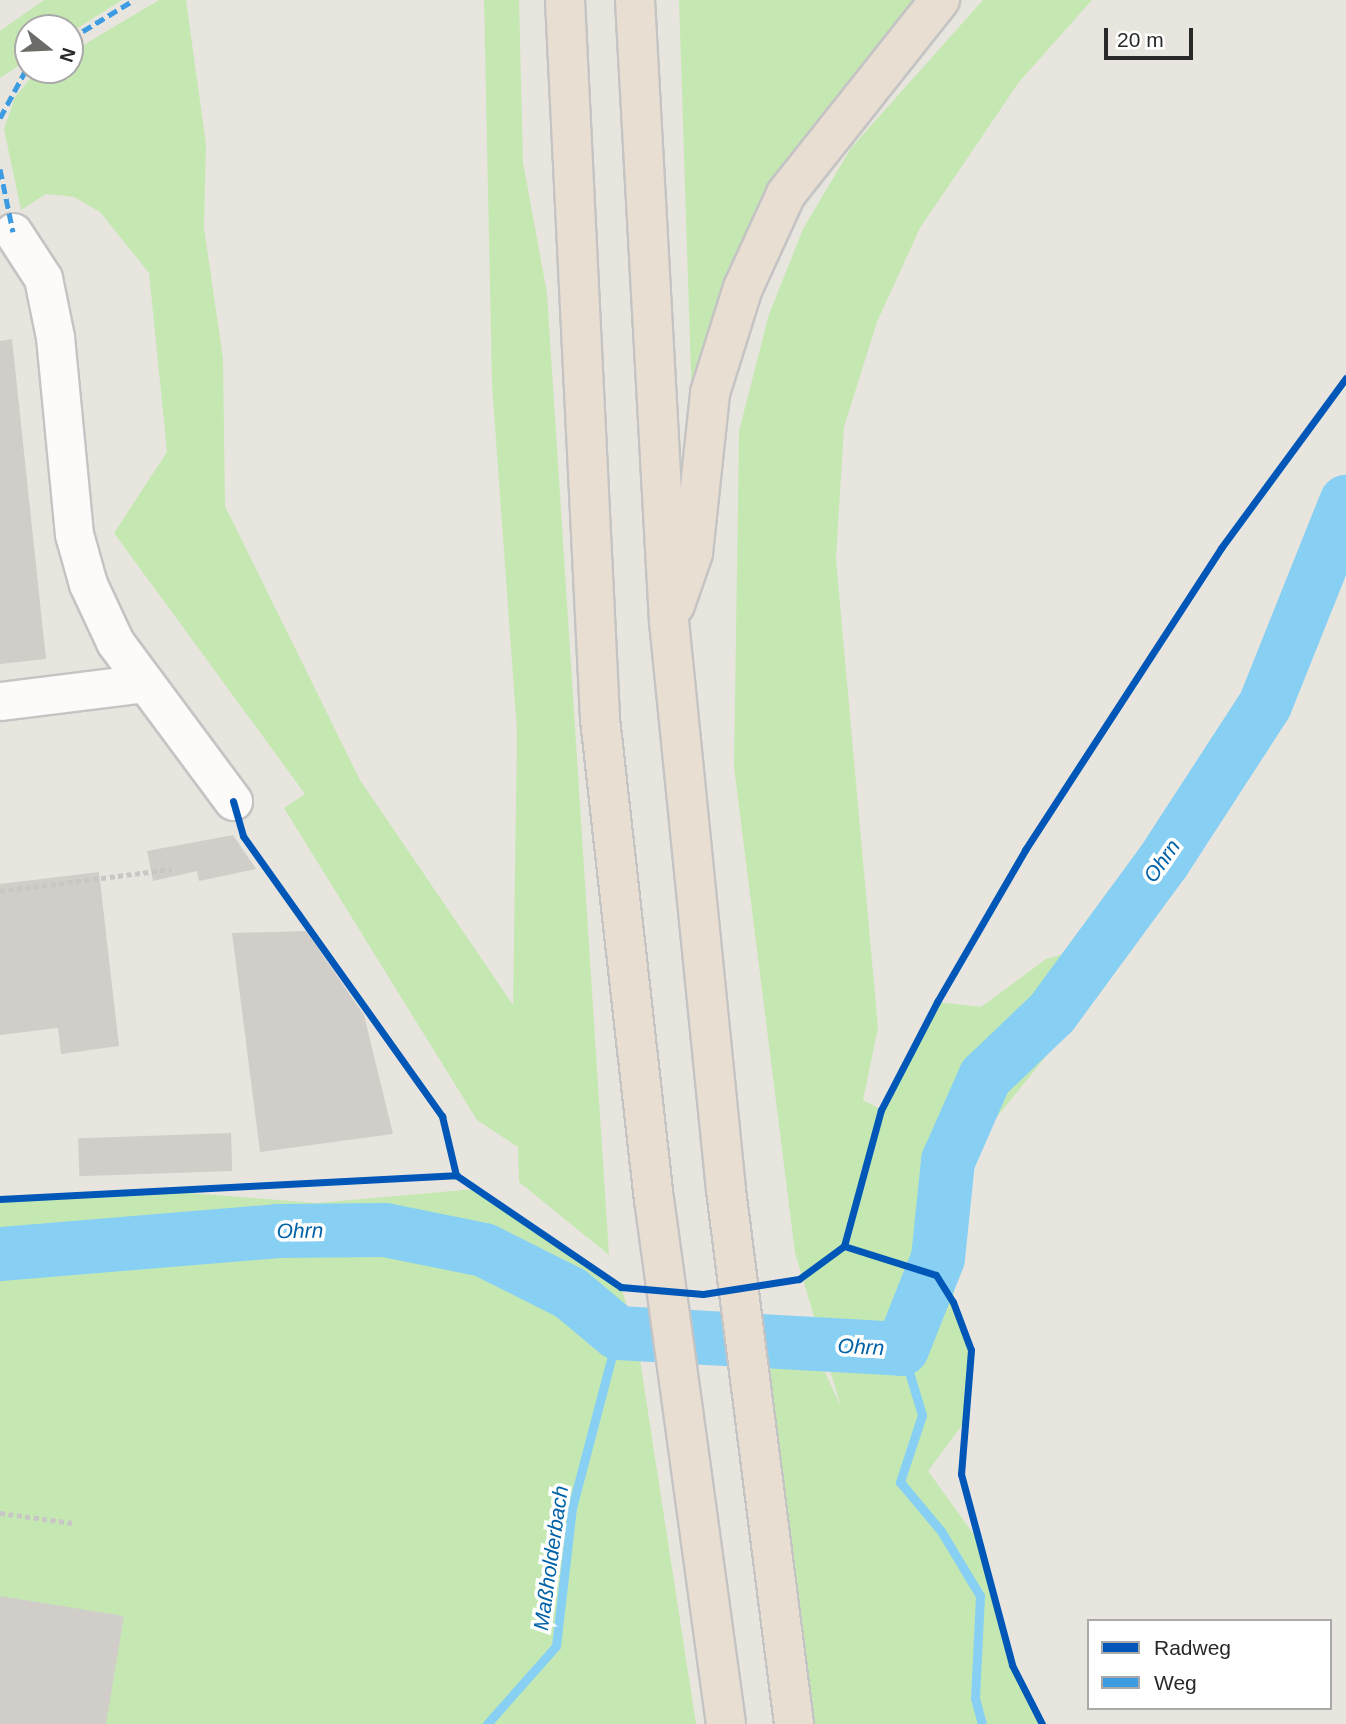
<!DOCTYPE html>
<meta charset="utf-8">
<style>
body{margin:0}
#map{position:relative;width:1346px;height:1724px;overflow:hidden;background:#e8e5de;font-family:Helvetica,sans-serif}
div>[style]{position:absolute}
.green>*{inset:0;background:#c5e8b3}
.stream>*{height:9px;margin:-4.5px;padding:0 4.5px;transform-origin:4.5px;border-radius:4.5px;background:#88d0f3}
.river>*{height:54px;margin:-27px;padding:0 27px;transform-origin:27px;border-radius:27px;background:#88d0f3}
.building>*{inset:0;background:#d1cec9;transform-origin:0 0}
.path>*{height:4.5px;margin-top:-2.25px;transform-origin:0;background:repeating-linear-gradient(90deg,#c8c7c6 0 5px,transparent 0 8.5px)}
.roads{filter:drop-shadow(2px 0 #c5c4c4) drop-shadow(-2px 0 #c5c4c4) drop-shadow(0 2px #c5c4c4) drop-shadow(0 -2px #c5c4c4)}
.minor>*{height:37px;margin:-18.5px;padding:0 18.5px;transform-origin:18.5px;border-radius:18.5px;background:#fcfbfa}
.highway>*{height:38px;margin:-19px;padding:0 19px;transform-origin:19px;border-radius:19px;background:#e9ded2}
.quiet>*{height:5px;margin-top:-2.5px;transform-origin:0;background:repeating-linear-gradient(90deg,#3d9ce1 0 10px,transparent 0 15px)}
.cycleway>*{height:7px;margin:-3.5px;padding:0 3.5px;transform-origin:3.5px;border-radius:3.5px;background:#0057b8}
span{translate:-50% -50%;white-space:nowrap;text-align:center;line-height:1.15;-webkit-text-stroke:7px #fff;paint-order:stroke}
.water-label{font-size:21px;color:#0061a6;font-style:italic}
.legend{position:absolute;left:1087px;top:1619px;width:245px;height:91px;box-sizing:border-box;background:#fff;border:2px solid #a9a9a9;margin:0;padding:9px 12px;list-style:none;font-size:21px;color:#292929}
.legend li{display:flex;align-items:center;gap:14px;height:35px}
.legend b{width:35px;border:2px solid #a9a9a9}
.north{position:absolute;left:14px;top:14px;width:70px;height:70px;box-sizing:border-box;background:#fff;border:2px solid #a9a9a9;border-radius:50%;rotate:108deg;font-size:19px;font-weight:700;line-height:28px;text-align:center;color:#292929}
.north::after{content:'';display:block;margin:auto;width:24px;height:32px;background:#6c6b68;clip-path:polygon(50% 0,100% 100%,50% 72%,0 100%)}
.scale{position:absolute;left:1104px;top:28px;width:89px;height:32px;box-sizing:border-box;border:4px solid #292929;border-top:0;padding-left:9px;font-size:21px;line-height:24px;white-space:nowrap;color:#292929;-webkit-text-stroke:5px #fff;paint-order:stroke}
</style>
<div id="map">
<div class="green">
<i style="clip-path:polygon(44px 0,122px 0,70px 33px,70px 28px,28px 28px,28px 60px,0 78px,0 31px)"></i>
<i style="clip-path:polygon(159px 0,186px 0,206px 144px,204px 228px,223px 358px,225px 506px,360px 780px,513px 1005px,517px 732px,492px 385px,484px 0,519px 0,523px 162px,547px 293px,609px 1255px,519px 1182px,518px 1147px,477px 1120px,284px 808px,305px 794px,114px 533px,167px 452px,149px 273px,100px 212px,74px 197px,46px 194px,21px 210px,4px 129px,15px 97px,34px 74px,70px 70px,70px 53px)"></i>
<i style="clip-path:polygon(679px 0,928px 0,848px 89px,692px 406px)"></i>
<i style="clip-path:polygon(983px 0,1092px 0,1019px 82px,920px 228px,877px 322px,844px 427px,836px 559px,878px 1028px,863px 1100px,882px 1110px,937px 1002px,981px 1007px,1046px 959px,1104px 943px,1114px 972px,968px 1153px,953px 1302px,971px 1350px,965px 1421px,928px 1471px,975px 1536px,1012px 1665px,1042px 1724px,794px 1724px,767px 1516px,770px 1364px,812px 1344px,841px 1407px,795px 1253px,734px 767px,739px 431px,769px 314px,803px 229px,851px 148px)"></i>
<i style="clip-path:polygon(475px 1189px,621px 1287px,636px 1334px,696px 1724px,0 1724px,0 1199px,151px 1190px,316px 1203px)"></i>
</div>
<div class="stream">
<i style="left:902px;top:1349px;width:69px;rotate:73.1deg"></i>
<i style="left:922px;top:1415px;width:71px;rotate:108.2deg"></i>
<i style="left:900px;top:1482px;width:64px;rotate:50.1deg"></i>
<i style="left:941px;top:1531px;width:76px;rotate:59deg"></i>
<i style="left:980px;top:1596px;width:102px;rotate:92.8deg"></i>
<i style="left:975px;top:1698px;width:27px;rotate:75deg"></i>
<i style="left:487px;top:1724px;width:104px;rotate:-48.5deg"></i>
<i style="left:556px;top:1646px;width:139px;rotate:-83.4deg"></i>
<i style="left:572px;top:1508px;width:181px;rotate:-75.3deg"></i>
</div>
<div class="river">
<i style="left:0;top:1254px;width:279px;rotate:-4.7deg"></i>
<i style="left:278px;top:1231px;width:107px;rotate:-0.5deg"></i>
<i style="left:385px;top:1230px;width:101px;rotate:11.4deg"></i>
<i style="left:484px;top:1250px;width:96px;rotate:26.6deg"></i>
<i style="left:570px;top:1293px;width:62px;rotate:39.8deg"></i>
<i style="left:618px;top:1333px;width:284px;rotate:3.2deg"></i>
<i style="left:902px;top:1349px;width:98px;rotate:-68.4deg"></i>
<i style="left:938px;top:1258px;width:98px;rotate:-84.1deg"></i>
<i style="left:948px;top:1161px;width:92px;rotate:-66.2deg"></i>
<i style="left:985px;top:1077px;width:93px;rotate:-43.7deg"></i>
<i style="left:1052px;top:1013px;width:187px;rotate:-53.7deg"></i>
<i style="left:1163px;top:862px;width:187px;rotate:-57deg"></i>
<i style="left:1265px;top:705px;width:219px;rotate:-68.2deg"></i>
</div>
<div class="building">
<i style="clip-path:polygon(12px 339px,46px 659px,0 664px,0 341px)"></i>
<i style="clip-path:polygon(233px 835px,256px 869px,199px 881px,197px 871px,153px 881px,147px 851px)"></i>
<i style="clip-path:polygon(99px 872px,119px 1046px,61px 1054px,58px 1028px,0 1035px,0 884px)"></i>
<i style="clip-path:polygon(306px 931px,364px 1015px,393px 1134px,260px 1152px,232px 933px)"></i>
<i style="left:231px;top:1133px;width:38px;height:153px;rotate:88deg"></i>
<i style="clip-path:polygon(0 1596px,124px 1616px,106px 1724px,0 1724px)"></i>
</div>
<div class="path">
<i style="left:0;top:891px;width:173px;rotate:-7.3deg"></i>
<i style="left:0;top:1513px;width:74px;rotate:7.8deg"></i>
</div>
<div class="roads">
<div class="minor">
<i style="left:13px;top:232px;width:55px;rotate:56.9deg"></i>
<i style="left:43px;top:278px;width:60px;rotate:78.5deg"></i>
<i style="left:55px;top:337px;width:198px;rotate:84.5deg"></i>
<i style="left:74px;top:534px;width:52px;rotate:74.4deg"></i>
<i style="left:88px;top:584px;width:64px;rotate:65deg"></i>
<i style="left:115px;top:642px;width:198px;rotate:53.4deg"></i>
<i style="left:0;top:701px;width:145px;rotate:-7.1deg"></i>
</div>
<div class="highway">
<i style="left:565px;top:0;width:720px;rotate:87.21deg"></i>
<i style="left:600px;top:719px;width:483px;rotate:83.6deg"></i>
<i style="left:654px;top:1199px;width:530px;rotate:82.19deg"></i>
<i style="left:635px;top:0;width:622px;rotate:86.87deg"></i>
<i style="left:669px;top:621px;width:572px;rotate:84.28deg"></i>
<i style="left:726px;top:1190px;width:538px;rotate:82.74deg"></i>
<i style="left:675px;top:605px;width:55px;rotate:-70.9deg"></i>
<i style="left:693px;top:553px;width:161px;rotate:-83.9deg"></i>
<i style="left:710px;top:393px;width:110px;rotate:-72.6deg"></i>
<i style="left:743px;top:288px;width:103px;rotate:-65.4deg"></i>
<i style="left:786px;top:194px;width:248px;rotate:-51.6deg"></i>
</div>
</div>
<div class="quiet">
<i style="left:70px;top:39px;width:75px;rotate:-31.4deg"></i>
<i style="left:0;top:118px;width:59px;rotate:-61.7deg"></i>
<i style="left:0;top:169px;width:64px;rotate:78.3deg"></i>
</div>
<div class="cycleway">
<i style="left:233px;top:801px;width:36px;rotate:74deg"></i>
<i style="left:243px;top:836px;width:344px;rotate:54.6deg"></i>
<i style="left:442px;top:1116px;width:61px;rotate:76.7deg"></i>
<i style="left:456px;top:1175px;width:199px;rotate:34.2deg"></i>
<i style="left:621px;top:1287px;width:82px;rotate:4.9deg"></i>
<i style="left:703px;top:1294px;width:97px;rotate:-8.9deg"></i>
<i style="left:799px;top:1279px;width:56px;rotate:-36.3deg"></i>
<i style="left:844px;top:1246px;width:141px;rotate:-74.8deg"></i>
<i style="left:881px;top:1110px;width:122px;rotate:-62.6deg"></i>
<i style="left:937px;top:1002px;width:176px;rotate:-59.9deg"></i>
<i style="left:1025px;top:850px;width:360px;rotate:-57deg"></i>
<i style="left:1221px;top:548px;width:211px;rotate:-53.7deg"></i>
<i style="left:0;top:1199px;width:457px;rotate:-3deg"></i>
<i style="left:844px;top:1246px;width:96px;rotate:17.5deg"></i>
<i style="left:936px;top:1275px;width:32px;rotate:58deg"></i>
<i style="left:953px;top:1302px;width:51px;rotate:69.4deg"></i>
<i style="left:971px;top:1350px;width:124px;rotate:94.6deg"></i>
<i style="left:961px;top:1474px;width:198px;rotate:75deg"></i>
<i style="left:1012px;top:1665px;width:66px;rotate:63deg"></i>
</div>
<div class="water-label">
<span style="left:1162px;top:861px;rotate:-55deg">Ohrn</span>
<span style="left:300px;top:1231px;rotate:-1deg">Ohrn</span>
<span style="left:861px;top:1347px;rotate:3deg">Ohrn</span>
<span style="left:551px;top:1558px;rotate:-82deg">Maßholderbach</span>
</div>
<ul class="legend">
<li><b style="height:9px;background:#0057b8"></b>Radweg</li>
<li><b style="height:9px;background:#3d9ce1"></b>Weg</li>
</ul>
<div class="north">N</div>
<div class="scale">20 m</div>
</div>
